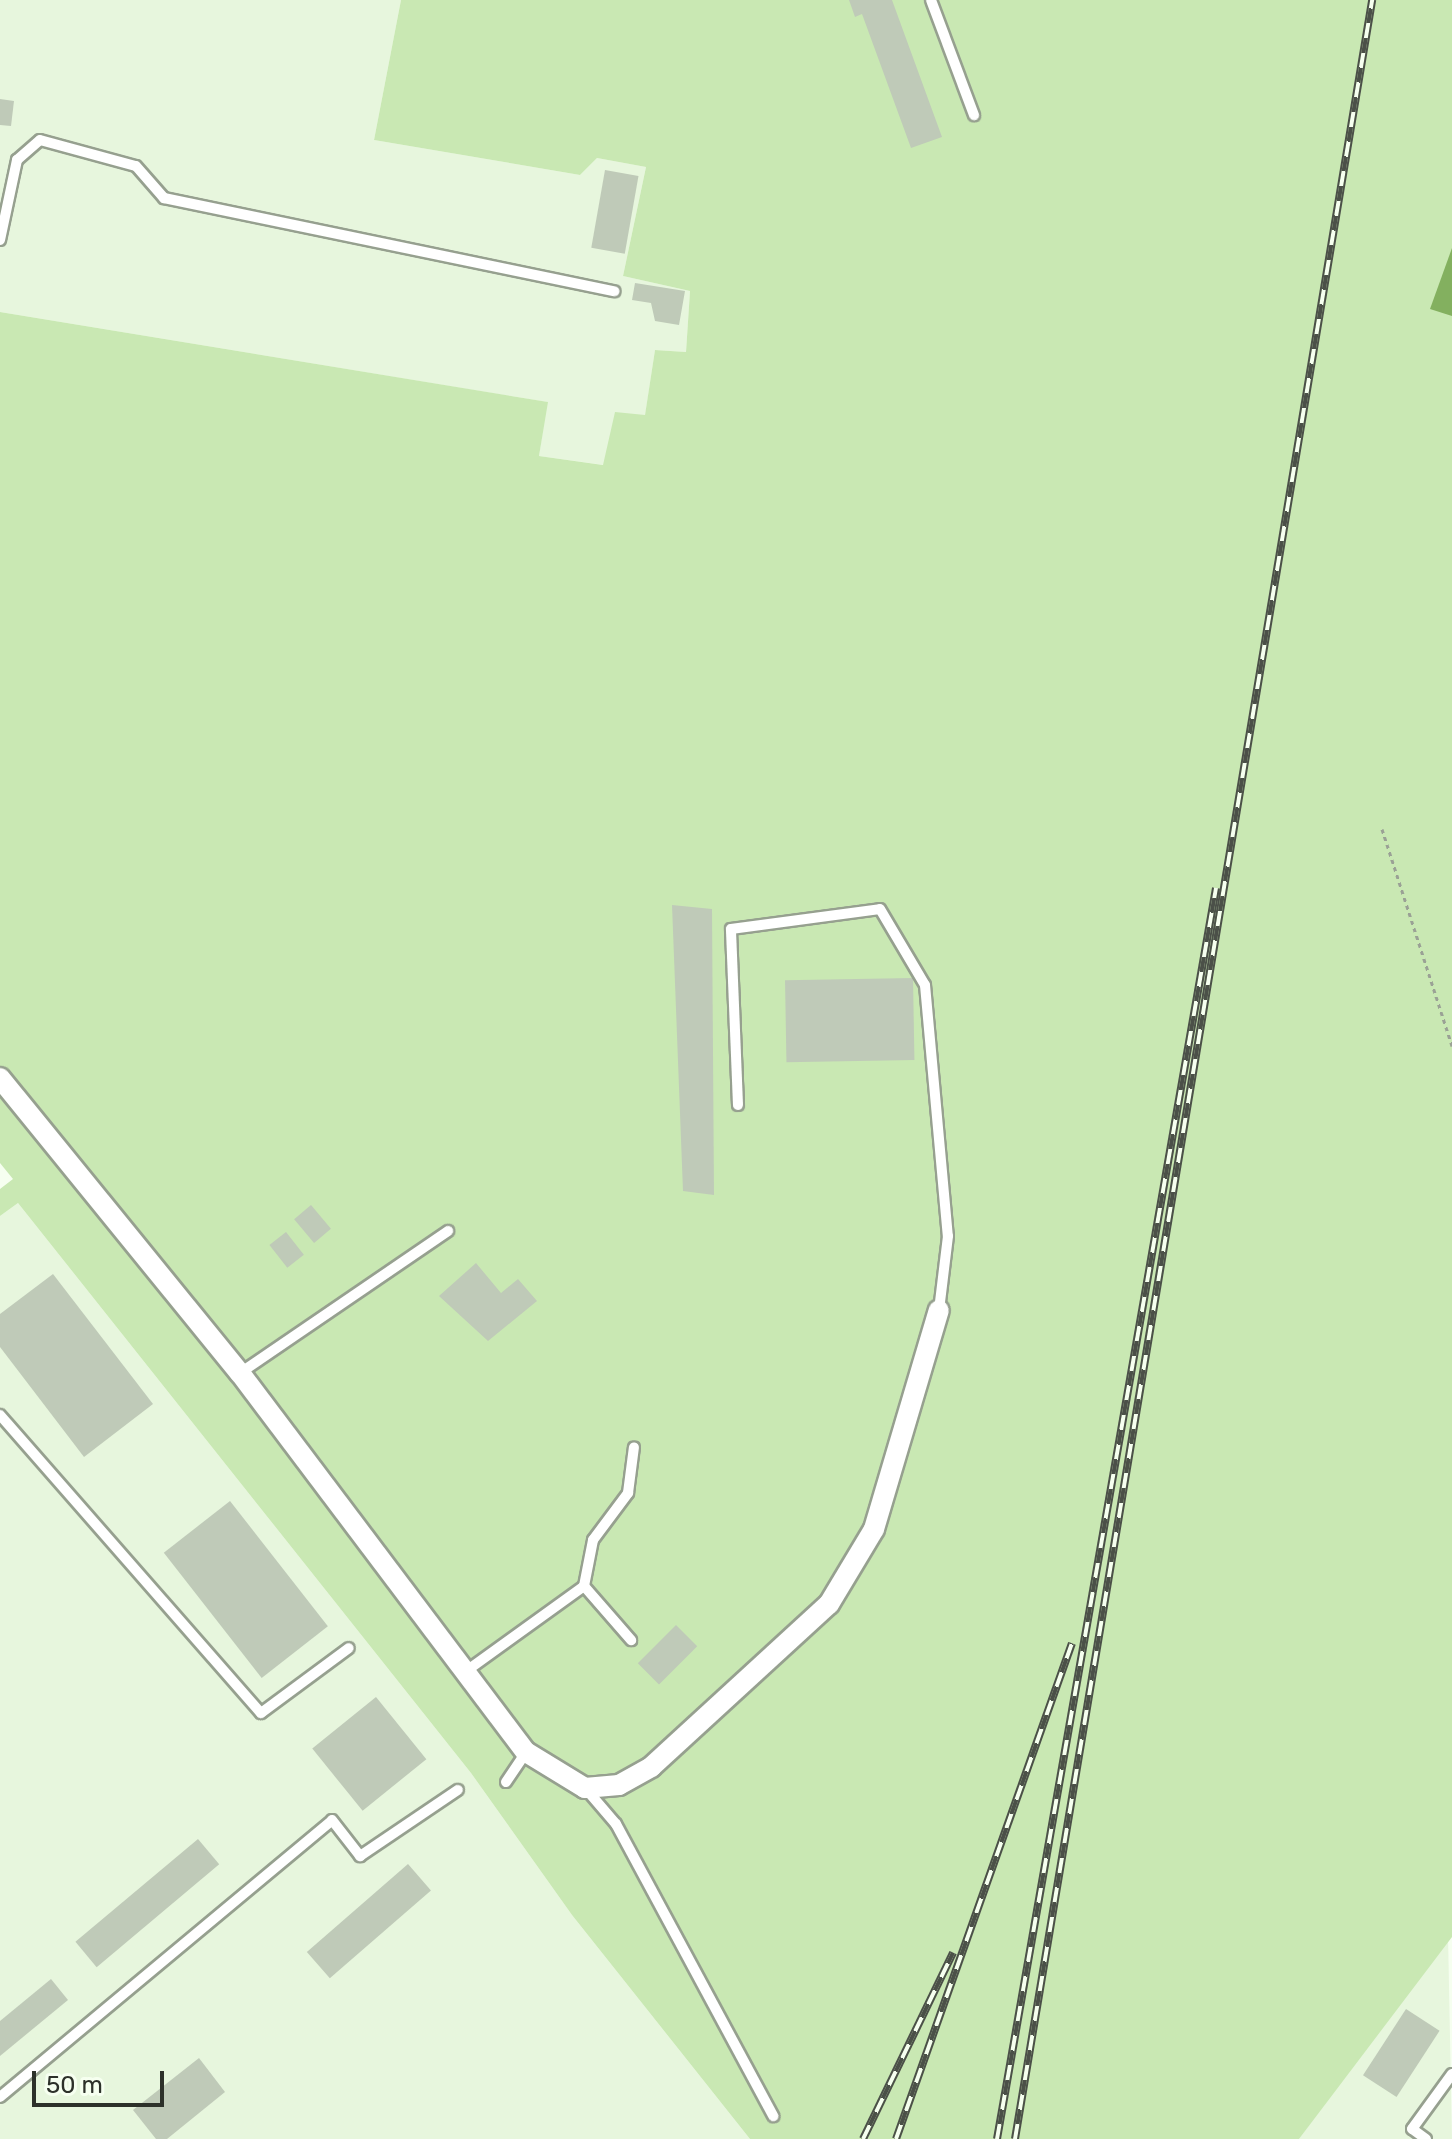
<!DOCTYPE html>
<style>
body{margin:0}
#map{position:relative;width:1452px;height:2139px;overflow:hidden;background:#f6fff0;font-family:Rubik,sans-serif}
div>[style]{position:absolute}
.built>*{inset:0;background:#e7f6dd}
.green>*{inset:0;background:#c9e8b3}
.water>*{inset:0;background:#83b05f}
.building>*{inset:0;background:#bfcab8;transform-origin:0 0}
.path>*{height:3px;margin-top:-1.5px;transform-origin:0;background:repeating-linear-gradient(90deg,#9aa195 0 4px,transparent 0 8px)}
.roads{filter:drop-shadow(2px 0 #96a08f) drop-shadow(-2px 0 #96a08f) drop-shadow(0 2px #96a08f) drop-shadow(0 -2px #96a08f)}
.service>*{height:10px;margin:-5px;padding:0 5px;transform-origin:5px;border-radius:5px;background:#fff}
.minor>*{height:20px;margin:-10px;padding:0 10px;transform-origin:10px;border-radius:10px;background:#fff}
.rail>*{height:8px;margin-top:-4px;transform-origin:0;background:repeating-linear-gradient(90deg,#f6fff0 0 15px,#4b5048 0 30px);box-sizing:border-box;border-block:2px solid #4b5048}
span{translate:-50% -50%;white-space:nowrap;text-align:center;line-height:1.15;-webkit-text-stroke:6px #f6fff0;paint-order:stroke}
.scale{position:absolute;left:32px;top:2071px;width:132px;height:36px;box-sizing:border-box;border:4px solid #2d312a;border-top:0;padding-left:10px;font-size:24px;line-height:28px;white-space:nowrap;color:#2d312a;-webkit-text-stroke:6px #f6fff0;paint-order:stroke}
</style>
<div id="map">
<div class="built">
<i style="clip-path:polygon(0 0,401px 0,374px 140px,580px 175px,597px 158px,646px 167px,623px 276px,690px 291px,686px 352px,655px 350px,645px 416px,604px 465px,539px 456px,547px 402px,0 312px)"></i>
<i style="clip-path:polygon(18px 1203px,471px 1773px,572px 1915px,750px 2139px,0 2139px,0 1216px)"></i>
<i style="clip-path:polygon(1448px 1934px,1452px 2139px,1299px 2139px)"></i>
</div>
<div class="green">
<i style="clip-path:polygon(401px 0,1452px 0,1452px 1937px,1299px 2139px,750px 2139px,572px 1915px,471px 1773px,18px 1203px,0 1216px,0 1189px,13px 1179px,0 1163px,0 312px,548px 402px,539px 456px,603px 465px,615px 412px,645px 415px,655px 350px,686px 352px,690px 291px,623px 276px,646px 167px,597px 158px,580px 175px,374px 140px)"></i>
</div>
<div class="water">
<i style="clip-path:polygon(1452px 248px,1452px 316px,1430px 309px)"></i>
</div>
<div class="building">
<i style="clip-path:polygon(849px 0,892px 0,942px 137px,911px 148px,862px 14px,855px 17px)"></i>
<i style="clip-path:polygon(0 99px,14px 101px,11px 126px,0 125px)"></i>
<i style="left:605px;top:170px;width:34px;height:79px;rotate:10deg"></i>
<i style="clip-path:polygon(635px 283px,685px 291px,679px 325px,655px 321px,651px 303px,632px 300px)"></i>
<i style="clip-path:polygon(672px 905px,712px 909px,714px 1195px,683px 1191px)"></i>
<i style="left:913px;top:978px;width:82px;height:128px;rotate:89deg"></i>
<i style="left:311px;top:1205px;width:31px;height:22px;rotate:50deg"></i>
<i style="left:286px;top:1232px;width:29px;height:21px;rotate:52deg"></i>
<i style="clip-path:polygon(476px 1263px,501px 1293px,518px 1279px,537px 1301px,488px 1341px,439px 1296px)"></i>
<i style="clip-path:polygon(53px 1274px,153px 1404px,84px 1457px,0 1347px,0 1314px)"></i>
<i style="left:230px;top:1501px;width:159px;height:84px;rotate:52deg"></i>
<i style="left:676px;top:1625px;width:30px;height:54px;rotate:45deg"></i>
<i style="left:376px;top:1697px;width:80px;height:82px;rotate:51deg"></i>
<i style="left:198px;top:1839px;width:33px;height:160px;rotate:50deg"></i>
<i style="left:408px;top:1864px;width:35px;height:134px;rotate:49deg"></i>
<i style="clip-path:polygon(51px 1979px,68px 2000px,0 2056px,0 2021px)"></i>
<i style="left:1406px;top:2009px;width:40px;height:79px;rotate:33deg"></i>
<i style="clip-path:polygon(199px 2058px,225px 2092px,167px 2139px,156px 2139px,133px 2110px)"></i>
</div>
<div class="path">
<i style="left:1382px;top:829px;width:228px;rotate:72.1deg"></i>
</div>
<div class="roads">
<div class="service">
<i style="left:931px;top:0;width:123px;rotate:69.5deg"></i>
<i style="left:0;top:240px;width:82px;rotate:-78deg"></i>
<i style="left:17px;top:160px;width:30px;rotate:-41deg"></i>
<i style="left:40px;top:140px;width:99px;rotate:15.2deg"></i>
<i style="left:136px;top:166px;width:43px;rotate:48.8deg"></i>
<i style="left:164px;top:198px;width:460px;rotate:11.7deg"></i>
<i style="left:738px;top:1105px;width:176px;rotate:-92.3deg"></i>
<i style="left:731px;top:929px;width:150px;rotate:-7.6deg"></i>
<i style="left:880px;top:909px;width:88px;rotate:59.4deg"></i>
<i style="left:925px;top:985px;width:252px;rotate:84.8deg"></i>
<i style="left:948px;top:1236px;width:75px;rotate:96.9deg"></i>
<i style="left:240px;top:1373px;width:252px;rotate:-34.3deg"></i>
<i style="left:0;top:1415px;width:396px;rotate:48.8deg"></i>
<i style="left:261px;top:1713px;width:109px;rotate:-36.5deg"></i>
<i style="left:584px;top:1586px;width:72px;rotate:49deg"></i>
<i style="left:469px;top:1669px;width:142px;rotate:-35.8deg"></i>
<i style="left:584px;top:1586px;width:47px;rotate:-78.9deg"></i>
<i style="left:593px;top:1540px;width:59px;rotate:-53.3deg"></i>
<i style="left:628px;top:1493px;width:46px;rotate:-82.6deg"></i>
<i style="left:506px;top:1782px;width:36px;rotate:-56deg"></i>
<i style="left:586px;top:1789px;width:46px;rotate:49.4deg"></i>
<i style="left:616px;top:1824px;width:332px;rotate:61.7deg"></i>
<i style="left:0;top:2097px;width:432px;rotate:-39.8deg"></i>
<i style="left:332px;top:1820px;width:46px;rotate:52.1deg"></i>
<i style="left:360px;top:1856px;width:118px;rotate:-34deg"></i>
<i style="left:1426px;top:2139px;width:17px;rotate:-144deg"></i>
<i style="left:1412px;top:2129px;width:68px;rotate:-54deg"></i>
</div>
<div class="minor">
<i style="left:0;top:1078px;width:380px;rotate:50.9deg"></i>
<i style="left:240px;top:1373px;width:475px;rotate:53deg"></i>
<i style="left:526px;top:1752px;width:69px;rotate:31.4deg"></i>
<i style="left:585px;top:1788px;width:34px;rotate:-5deg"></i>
<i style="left:619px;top:1785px;width:37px;rotate:-29deg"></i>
<i style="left:651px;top:1767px;width:241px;rotate:-42.5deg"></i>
<i style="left:829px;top:1604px;width:87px;rotate:-59deg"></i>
<i style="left:874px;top:1529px;width:228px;rotate:-73.5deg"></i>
</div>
</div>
<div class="rail">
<i style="left:863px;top:2139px;width:207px;rotate:-64.2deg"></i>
<i style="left:896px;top:2139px;width:526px;rotate:-70.46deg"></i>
<i style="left:997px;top:2139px;width:1270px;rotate:-80.07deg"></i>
<i style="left:1015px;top:2139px;width:2169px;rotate:-80.52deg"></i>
</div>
<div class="scale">50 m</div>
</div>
